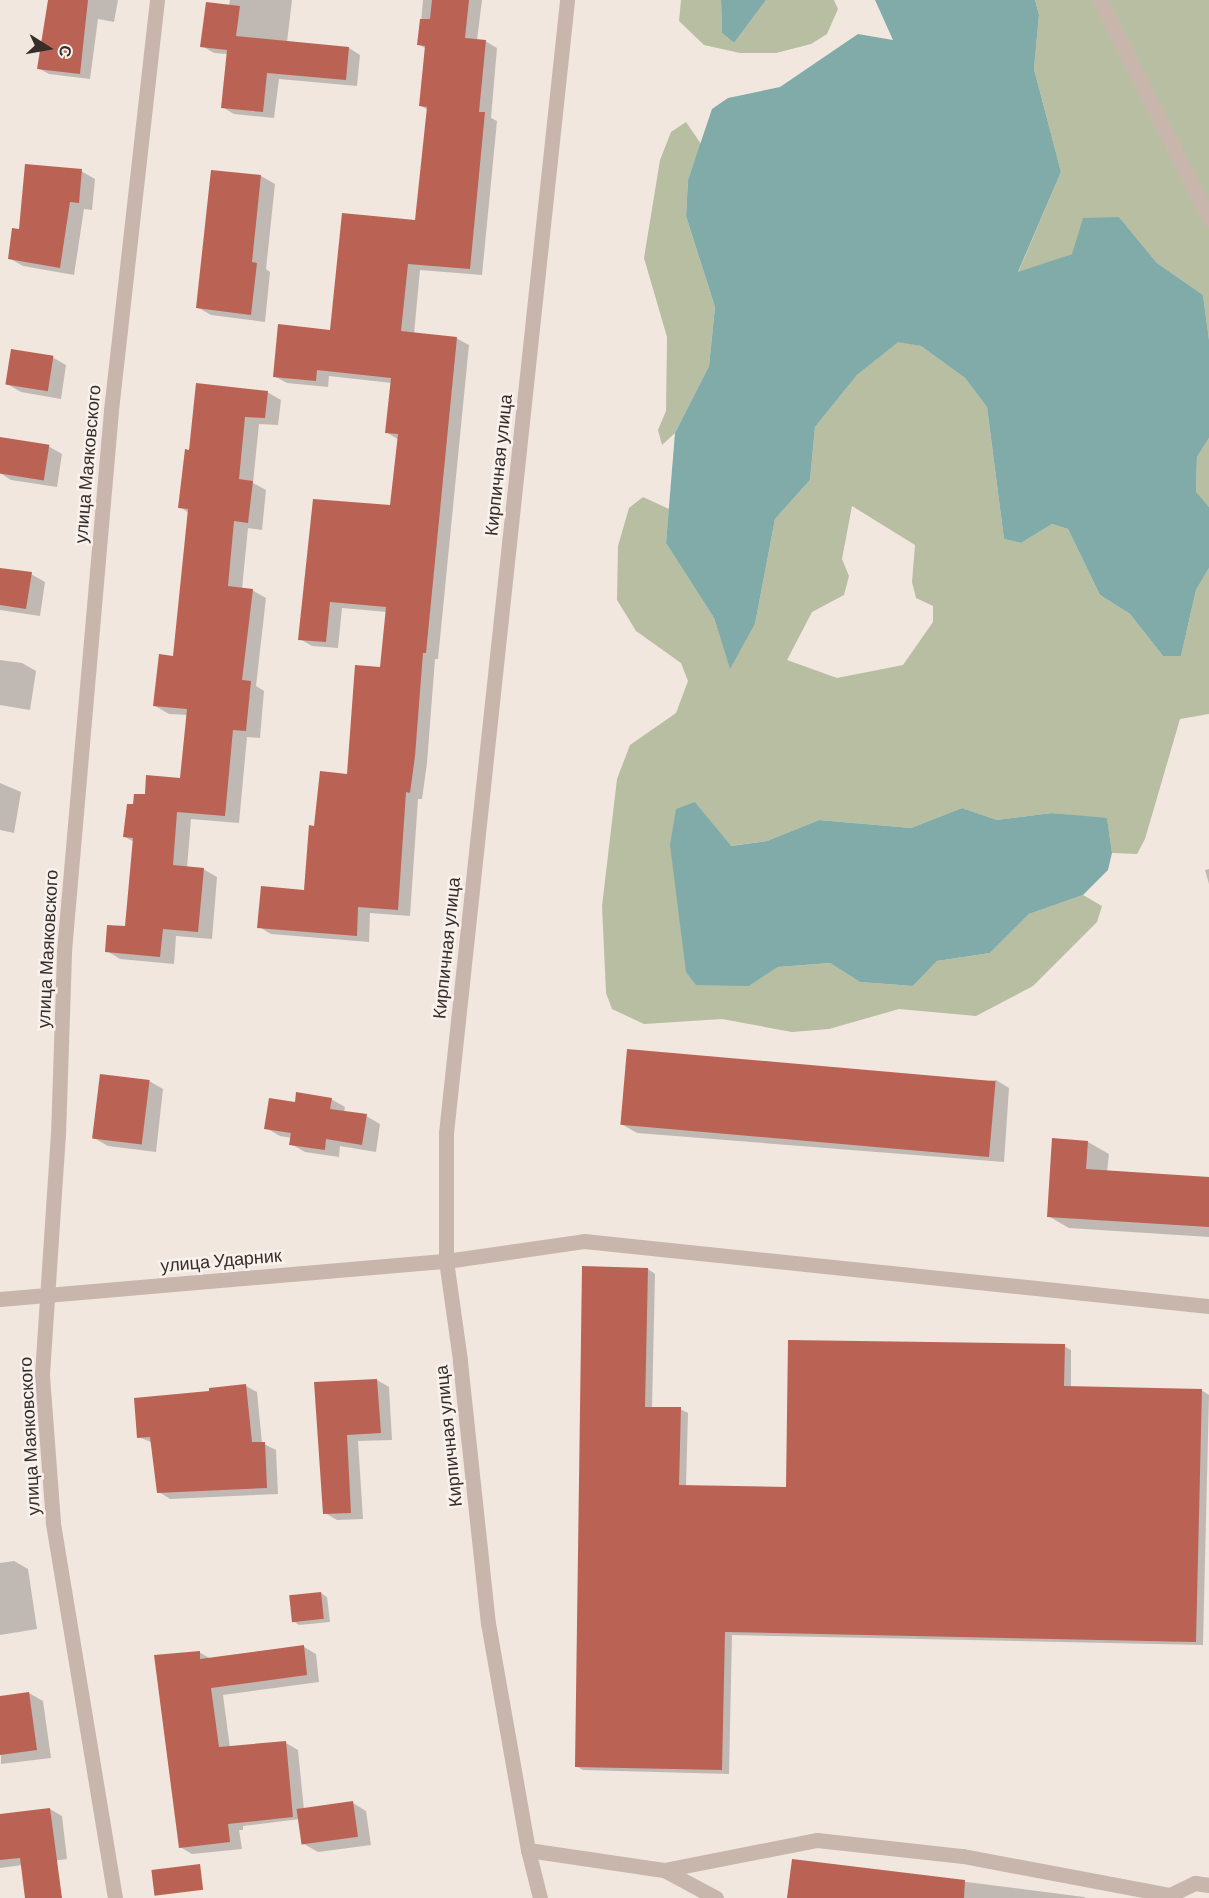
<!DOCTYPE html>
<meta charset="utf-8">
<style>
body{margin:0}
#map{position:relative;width:1209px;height:1898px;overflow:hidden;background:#f1e7df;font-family:Barlow,sans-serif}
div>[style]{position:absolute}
.green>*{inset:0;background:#b7bea1}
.water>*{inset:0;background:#81aba9}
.shadow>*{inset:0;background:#0003}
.building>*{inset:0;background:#ba6354;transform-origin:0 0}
.minor>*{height:15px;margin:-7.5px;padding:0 7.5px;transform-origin:7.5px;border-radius:7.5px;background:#c8b6ac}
span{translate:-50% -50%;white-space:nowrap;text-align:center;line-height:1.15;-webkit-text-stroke:5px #f8f1ec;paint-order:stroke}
.street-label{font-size:18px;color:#372d2a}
.north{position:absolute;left:18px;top:18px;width:60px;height:60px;-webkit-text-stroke:4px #f8f1ec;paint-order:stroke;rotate:101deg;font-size:16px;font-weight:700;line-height:24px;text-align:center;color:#372d2a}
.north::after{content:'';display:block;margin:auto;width:21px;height:27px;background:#372d2a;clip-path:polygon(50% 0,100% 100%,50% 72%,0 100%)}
</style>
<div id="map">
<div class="green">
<i style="clip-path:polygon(681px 0,721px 0,722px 33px,734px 43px,766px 0,834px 0,838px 9px,827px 34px,811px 44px,776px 53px,740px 53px,704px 45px,679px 21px)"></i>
<i style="clip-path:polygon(1035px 0,1209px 0,1209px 340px,1203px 295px,1157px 263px,1119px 217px,1072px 254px,1018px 273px,1061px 172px,1034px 69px,1039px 15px)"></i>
<i style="clip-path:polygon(686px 122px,701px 144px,688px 180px,686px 216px,715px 307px,709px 366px,675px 433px,662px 445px,658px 430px,666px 411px,667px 337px,644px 258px,660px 160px,671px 132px)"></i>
<i style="clip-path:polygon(evenodd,898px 341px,921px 346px,965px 378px,987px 407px,1004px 539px,1021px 543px,1052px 524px,1068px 529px,1100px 595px,1130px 614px,1163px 656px,1181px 656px,1196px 590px,1209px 568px,1209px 714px,1180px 719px,1145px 839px,1137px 854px,1112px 853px,1107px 819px,1052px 813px,997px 820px,962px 808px,911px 828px,819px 820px,767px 841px,730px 846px,695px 802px,749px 986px,778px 967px,830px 963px,860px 982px,913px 986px,937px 961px,990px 953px,1029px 914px,1083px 895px,1102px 906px,1097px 922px,1033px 986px,976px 1016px,899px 1009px,829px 1029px,792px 1032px,722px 1019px,644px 1024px,612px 1009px,606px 993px,602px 906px,617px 779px,630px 745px,676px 713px,688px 681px,681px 663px,636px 631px,617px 600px,618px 546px,629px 508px,643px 497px,669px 509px,666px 543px,714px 618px,730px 668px,755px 624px,775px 519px,810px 480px,815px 427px,857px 375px,898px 341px,852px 506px,915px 545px,912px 582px,916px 598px,933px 606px,933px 622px,903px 665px,837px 678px,787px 660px,812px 612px,844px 595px,849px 576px,842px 559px,852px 506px)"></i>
<i style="clip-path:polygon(1209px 438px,1209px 507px,1196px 493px,1197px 457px)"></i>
</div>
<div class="water">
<i style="clip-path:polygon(721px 0,766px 0,734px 43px,722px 33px)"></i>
<i style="clip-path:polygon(875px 0,1035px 0,1039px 15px,1034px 69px,1061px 172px,1018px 272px,1072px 254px,1083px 218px,1119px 217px,1157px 263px,1203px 295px,1209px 340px,1209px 438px,1197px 457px,1196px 492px,1209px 507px,1209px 568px,1196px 590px,1181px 656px,1163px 656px,1130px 614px,1100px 595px,1068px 529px,1052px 524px,1021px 543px,1004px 539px,987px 407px,965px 378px,921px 346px,898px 342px,857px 375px,815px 427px,810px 480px,775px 519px,755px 624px,730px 669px,714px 618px,666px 543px,675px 433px,709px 366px,715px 307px,686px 216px,688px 180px,712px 109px,728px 98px,780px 87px,858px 34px,893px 40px)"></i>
<i style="clip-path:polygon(695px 802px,731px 846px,767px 841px,819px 820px,911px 828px,962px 808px,997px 820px,1052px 813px,1107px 818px,1112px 853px,1108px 870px,1083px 895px,1029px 914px,990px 953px,937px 961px,913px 986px,860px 982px,830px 963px,778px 967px,749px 986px,696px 985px,686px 972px,670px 845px,676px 809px)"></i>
</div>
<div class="shadow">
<i style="clip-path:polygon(49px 0,118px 0,114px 22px,98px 19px,90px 79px,49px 74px,38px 68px)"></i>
<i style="clip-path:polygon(230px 0,292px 0,287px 42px,349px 48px,360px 55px,357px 86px,279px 79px,274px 118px,234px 114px,222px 107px,228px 54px,214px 53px,202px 46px,229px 6px)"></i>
<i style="clip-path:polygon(423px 0,482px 0,477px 40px,485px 41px,497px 48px,491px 118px,497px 121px,482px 275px,420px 270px,414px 334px,456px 338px,469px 345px,438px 659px,435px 659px,427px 763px,422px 799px,418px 799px,410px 916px,370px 913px,369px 942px,271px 934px,259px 927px,305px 892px,315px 827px,348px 775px,382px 669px,387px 612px,342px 608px,338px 648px,312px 646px,300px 639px,392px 507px,399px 440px,386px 432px,392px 383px,329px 376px,328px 387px,287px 383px,274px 376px,331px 332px,417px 222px,428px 110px,421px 106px,426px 49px,419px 44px)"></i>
<i style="clip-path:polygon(81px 171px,95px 179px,92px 210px,84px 209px,74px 275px,23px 266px,9px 258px,20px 231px)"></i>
<i style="clip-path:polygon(261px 176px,275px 184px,266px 269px,270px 272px,265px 322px,211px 315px,197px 307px)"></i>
<i style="clip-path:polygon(52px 357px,66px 365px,61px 399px,21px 392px,7px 384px)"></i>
<i style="clip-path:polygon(267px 392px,281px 400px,278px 425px,259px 424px,253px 483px,266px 490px,262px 530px,248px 528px,242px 589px,252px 590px,266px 598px,256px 686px,264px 691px,260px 738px,247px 737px,239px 823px,191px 819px,187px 868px,203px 869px,217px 877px,212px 939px,176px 936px,174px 964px,120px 959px,107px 951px,126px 928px,134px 842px,125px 837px,134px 806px,146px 796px,182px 780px,188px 715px,169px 714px,155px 706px,175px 657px,189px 513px,180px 507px,191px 451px)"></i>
<i style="clip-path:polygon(48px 446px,62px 454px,57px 487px,11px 480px,0 473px,0 452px)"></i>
<i style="clip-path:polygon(0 570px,31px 574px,45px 582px,40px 616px,0 610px)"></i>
<i style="clip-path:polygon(0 660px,22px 663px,36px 671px,30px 710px,0 705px)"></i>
<i style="clip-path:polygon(0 783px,21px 792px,14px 833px,0 830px)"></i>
<i style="clip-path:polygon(1209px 869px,1209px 884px,1205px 870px)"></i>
<i style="clip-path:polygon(996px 1080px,1009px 1088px,1004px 1162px,637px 1133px,623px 1125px)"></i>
<i style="clip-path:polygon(149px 1081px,163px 1089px,156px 1152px,108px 1146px,94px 1138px)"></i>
<i style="clip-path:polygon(331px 1099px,345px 1107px,344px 1112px,366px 1116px,380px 1124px,376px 1152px,340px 1146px,339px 1157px,305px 1152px,291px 1144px,292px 1138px,280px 1136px,266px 1128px,296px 1104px)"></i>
<i style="clip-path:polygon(1053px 1140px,1088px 1142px,1109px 1154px,1107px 1172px,1209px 1178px,1209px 1237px,1069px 1228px,1048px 1216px)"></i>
<i style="clip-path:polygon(584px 1268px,648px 1269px,655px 1274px,652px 1408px,680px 1409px,688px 1413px,686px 1487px,787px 1489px,1064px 1346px,1071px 1350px,1071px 1388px,1201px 1390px,1209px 1395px,1203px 1645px,732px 1635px,729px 1774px,583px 1770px,576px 1766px)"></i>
<i style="clip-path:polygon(377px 1380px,389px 1387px,392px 1440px,358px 1441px,363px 1519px,337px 1520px,325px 1513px,315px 1384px)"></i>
<i style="clip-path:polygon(246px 1386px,257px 1392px,262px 1443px,276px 1450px,278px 1494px,170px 1499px,159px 1492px,153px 1443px,139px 1437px,211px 1392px)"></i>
<i style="clip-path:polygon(14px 1561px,28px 1569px,37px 1629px,0 1635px,0 1563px)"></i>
<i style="clip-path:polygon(321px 1593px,327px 1597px,330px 1622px,299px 1625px,293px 1621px)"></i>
<i style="clip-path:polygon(304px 1647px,316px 1654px,319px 1682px,223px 1695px,230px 1748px,286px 1743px,298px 1750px,304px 1810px,353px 1803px,366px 1811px,371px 1845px,318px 1852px,304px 1844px,300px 1819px,243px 1826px,243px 1830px,239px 1830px,242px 1849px,192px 1854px,180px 1847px,199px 1652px,211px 1659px)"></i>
<i style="clip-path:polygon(29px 1693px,43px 1701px,51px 1758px,1px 1764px,0 1697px)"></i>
<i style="clip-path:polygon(50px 1809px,62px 1816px,67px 1859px,0 1868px,0 1816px)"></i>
<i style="clip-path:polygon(793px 1860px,1084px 1897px,1086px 1898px,788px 1898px)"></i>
</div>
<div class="building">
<i style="clip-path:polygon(48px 0,88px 0,80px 74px,37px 69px)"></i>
<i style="clip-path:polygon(432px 0,469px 0,465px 38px,486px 40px,479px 112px,485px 112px,470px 269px,408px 264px,401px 331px,457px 337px,426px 653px,423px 653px,415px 756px,410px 793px,406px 792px,398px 910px,358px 907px,357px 936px,257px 928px,261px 886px,304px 890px,309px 825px,314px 826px,320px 771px,347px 774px,355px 665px,380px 667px,386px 607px,330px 602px,326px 642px,298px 640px,313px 499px,390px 505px,398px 434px,385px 433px,391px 378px,317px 370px,316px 381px,273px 377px,278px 324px,330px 330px,342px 213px,415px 220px,427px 107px,419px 106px,425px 46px,417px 45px,420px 19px,430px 19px)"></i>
<i style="clip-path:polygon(206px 2px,240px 6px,236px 36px,349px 47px,346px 80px,267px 73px,263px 112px,221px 108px,227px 50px,200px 47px)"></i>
<i style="clip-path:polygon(25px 164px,82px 169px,79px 203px,70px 202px,60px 268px,8px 259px,12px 228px,19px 229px)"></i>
<i style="clip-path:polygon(211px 170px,261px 175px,252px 262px,257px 263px,251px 315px,196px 308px)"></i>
<i style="left:11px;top:349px;width:43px;height:36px;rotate:9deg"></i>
<i style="clip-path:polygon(196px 383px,268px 391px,265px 418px,245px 417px,239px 479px,253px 481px,248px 523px,234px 521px,228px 586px,253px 589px,242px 680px,251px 681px,246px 731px,233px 730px,225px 816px,177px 812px,173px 865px,204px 868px,198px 932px,163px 929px,160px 957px,105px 952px,107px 925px,125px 926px,133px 838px,123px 837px,127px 804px,133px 804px,134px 794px,145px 794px,146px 775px,180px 778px,187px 709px,153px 706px,159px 654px,173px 656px,188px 509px,178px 508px,185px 449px,189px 450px)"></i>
<i style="left:0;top:437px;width:50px;height:36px;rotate:9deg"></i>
<i style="clip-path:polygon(0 568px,32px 572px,26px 609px,0 605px)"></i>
<i style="left:627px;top:1049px;width:370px;height:76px;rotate:5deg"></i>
<i style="left:100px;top:1074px;width:50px;height:65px;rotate:7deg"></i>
<i style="clip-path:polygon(296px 1092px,332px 1098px,330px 1109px,367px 1114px,362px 1145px,326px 1139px,325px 1150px,289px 1145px,291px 1133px,264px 1129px,269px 1098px,295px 1102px)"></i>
<i style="clip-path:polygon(1052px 1138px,1088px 1141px,1086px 1169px,1209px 1177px,1209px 1227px,1047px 1217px)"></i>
<i style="clip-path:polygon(582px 1266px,648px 1268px,645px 1407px,681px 1407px,679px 1485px,786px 1487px,788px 1340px,1065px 1344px,1064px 1386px,1202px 1389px,1196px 1642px,725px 1632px,722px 1770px,575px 1767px)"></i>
<i style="clip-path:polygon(377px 1379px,381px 1433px,347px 1435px,351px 1513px,323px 1514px,314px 1382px)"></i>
<i style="clip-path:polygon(246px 1384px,252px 1442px,265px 1442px,267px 1488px,157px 1493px,150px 1437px,137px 1438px,134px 1398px,209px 1391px,209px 1388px)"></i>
<i style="left:321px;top:1592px;width:27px;height:32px;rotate:84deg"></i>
<i style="clip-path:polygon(304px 1645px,307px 1675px,211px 1688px,219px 1747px,286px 1741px,293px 1817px,228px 1824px,230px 1842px,179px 1848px,154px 1655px,200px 1651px,200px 1659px)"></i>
<i style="clip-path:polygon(29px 1692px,37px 1750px,0 1755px,0 1696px)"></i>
<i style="left:353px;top:1801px;width:36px;height:57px;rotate:82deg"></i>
<i style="clip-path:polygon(50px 1808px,62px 1898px,25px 1898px,20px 1858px,0 1860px,0 1814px)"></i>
<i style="clip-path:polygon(792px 1859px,965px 1880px,964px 1898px,787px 1898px)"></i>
<i style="left:200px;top:1864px;width:26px;height:49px;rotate:83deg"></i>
</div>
<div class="minor">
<i style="left:1100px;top:0;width:245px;rotate:63.5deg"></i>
<i style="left:0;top:1299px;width:448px;rotate:-4.9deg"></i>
<i style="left:446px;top:1261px;width:139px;rotate:-8.2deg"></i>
<i style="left:584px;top:1241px;width:628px;rotate:5.94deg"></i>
<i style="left:528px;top:1850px;width:137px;rotate:8.4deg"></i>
<i style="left:664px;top:1870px;width:59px;rotate:28.3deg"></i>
<i style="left:664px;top:1870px;width:156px;rotate:-11.1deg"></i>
<i style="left:817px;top:1840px;width:147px;rotate:6.3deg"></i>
<i style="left:963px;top:1856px;width:211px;rotate:10.7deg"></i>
<i style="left:1170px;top:1895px;width:28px;rotate:-26deg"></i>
<i style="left:1195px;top:1883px;width:14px;rotate:8deg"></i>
<i style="left:115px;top:1898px;width:381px;rotate:-99.4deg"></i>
<i style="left:53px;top:1522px;width:148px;rotate:-94.3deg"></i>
<i style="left:42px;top:1374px;width:240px;rotate:-86.2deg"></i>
<i style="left:58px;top:1135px;width:184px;rotate:-88.1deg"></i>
<i style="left:64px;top:951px;width:543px;rotate:-85.03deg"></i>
<i style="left:111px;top:410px;width:413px;rotate:-83.6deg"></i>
<i style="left:540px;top:1898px;width:49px;rotate:-104deg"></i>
<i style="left:528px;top:1850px;width:230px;rotate:-100deg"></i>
<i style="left:488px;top:1624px;width:265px;rotate:-96.1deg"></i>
<i style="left:460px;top:1360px;width:100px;rotate:-98deg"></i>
<i style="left:446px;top:1261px;width:128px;rotate:-90deg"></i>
<i style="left:446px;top:1133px;width:1139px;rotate:-83.9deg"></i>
</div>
<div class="street-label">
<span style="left:87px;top:464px;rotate:-85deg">улица Маяковского</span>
<span style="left:498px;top:465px;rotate:-84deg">Кирпичная улица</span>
<span style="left:446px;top:948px;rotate:-84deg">Кирпичная улица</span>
<span style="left:47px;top:949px;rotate:-87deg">улица Маяковского</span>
<span style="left:221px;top:1260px;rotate:-5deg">улица Ударник</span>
<span style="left:29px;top:1436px;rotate:-93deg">улица Маяковского</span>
<span style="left:448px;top:1436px;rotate:-96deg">Кирпичная улица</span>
</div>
<div class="north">С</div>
</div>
